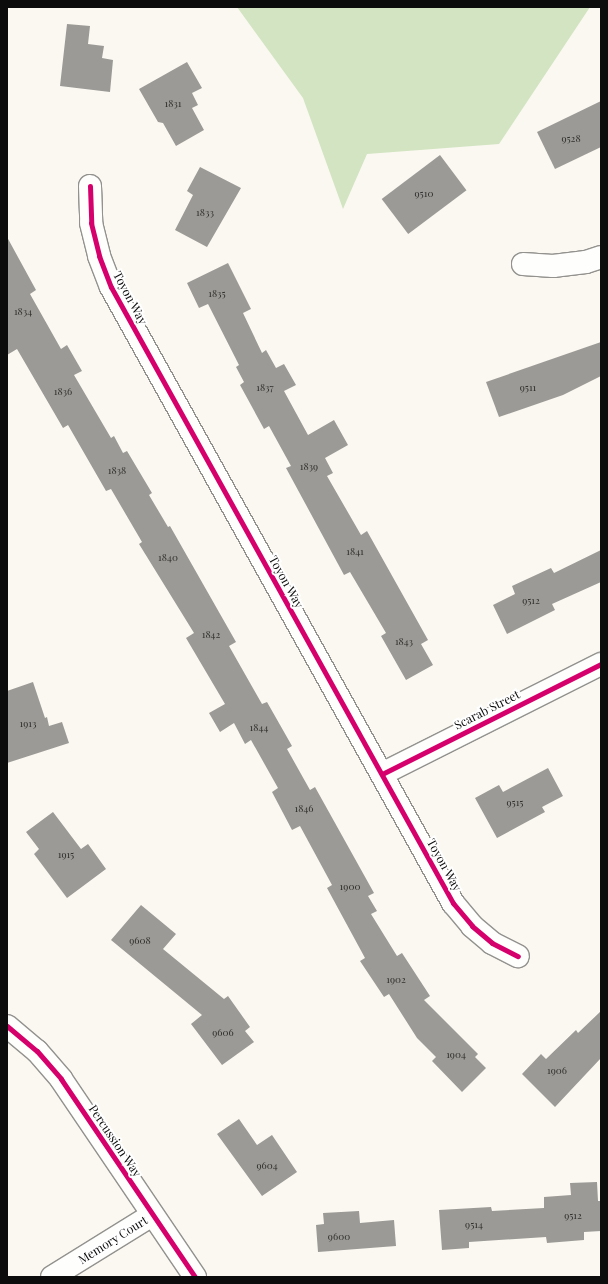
<!DOCTYPE html>
<style>
body{margin:0}
#map{position:relative;width:608px;height:1284px;overflow:hidden;background:#faf8f0;font-family:"Playfair Display",serif}
div>[style]{position:absolute}
.forest>*{inset:0;background:#d2e4c1}
.building>*{inset:0;background:#9c9a96;transform-origin:0 0}
.roads{filter:drop-shadow(1px 0 #93928f) drop-shadow(-1px 0 #93928f) drop-shadow(0 1px #93928f) drop-shadow(0 -1px #93928f)}
.minor>*{height:22px;margin:-11px;padding:0 11px;transform-origin:11px;border-radius:11px;background:#fefefd}
.cycleway>*{height:5px;margin:-2.5px;padding:0 2.5px;transform-origin:2.5px;border-radius:2.5px;background:#d6006c}
span{translate:-50% -50%;white-space:nowrap;text-align:center;line-height:1.15;-webkit-text-stroke:4px #fff;paint-order:stroke}
.number-label{font-size:10px;color:#30302e}
.number-label span{-webkit-text-stroke-width:0}
.street-label{font-size:12px;color:#0c0c0c}
.frame{position:absolute;inset:0;border:8px solid #0c0c0c;pointer-events:none}
</style>
<div id="map">
<div class="forest">
<i style="clip-path:polygon(237px 7px,590px 7px,499px 144px,367px 154px,343px 209px,303px 98px)"></i>
</div>
<div class="building">
<i style="clip-path:polygon(67px 24px,90px 26px,88px 44px,104px 46px,102px 58px,113px 60px,110px 92px,60px 86px)"></i>
<i style="clip-path:polygon(187px 62px,202px 88px,192px 93px,198px 105px,192px 108px,204px 130px,176px 146px,163px 123px,158px 122px,139px 89px)"></i>
<i style="clip-path:polygon(601px 101px,601px 147px,555px 169px,537px 132px)"></i>
<i style="left:440px;top:155px;width:44px;height:73px;rotate:53deg"></i>
<i style="clip-path:polygon(200px 167px,241px 188px,207px 247px,175px 230px,193px 195px,187px 191px)"></i>
<i style="clip-path:polygon(7px 237px,36px 290px,30px 294px,61px 349px,67px 345px,82px 371px,74px 375px,111px 438px,114px 436px,123px 453px,127px 451px,152px 493px,149px 495px,168px 527px,170px 526px,236px 642px,229px 646px,262px 704px,267px 702px,292px 746px,287px 749px,310px 790px,315px 787px,374px 893px,368px 896px,377px 911px,371px 914px,397px 956px,402px 953px,430px 996px,424px 1000px,478px 1054px,475px 1057px,486px 1068px,462px 1092px,432px 1061px,436px 1057px,417px 1038px,389px 994px,384px 997px,360px 961px,365px 958px,327px 888px,332px 885px,300px 826px,292px 830px,272px 792px,278px 788px,251px 740px,245px 744px,234px 723px,220px 732px,209px 713px,225px 704px,186px 638px,194px 633px,139px 544px,142px 542px,111px 489px,106px 491px,68px 425px,63px 428px,17px 349px,7px 355px)"></i>
<i style="clip-path:polygon(228px 263px,251px 309px,243px 313px,262px 353px,266px 350px,276px 368px,284px 364px,296px 385px,284px 391px,308px 435px,334px 420px,348px 445px,325px 458px,333px 473px,327px 476px,361px 535px,367px 531px,428px 640px,421px 644px,433px 665px,406px 680px,381px 636px,386px 633px,350px 572px,344px 575px,286px 468px,291px 466px,269px 426px,264px 429px,240px 385px,244px 382px,236px 367px,239px 365px,208px 304px,199px 308px,187px 283px)"></i>
<i style="clip-path:polygon(601px 342px,601px 376px,563px 395px,499px 417px,486px 382px)"></i>
<i style="clip-path:polygon(601px 550px,601px 582px,552px 604px,555px 610px,507px 634px,493px 605px,515px 594px,512px 586px,551px 568px,554px 573px)"></i>
<i style="clip-path:polygon(33px 682px,45px 718px,47px 717px,49px 726px,62px 722px,69px 743px,7px 763px,7px 691px)"></i>
<i style="clip-path:polygon(548px 768px,563px 796px,542px 807px,545px 812px,497px 838px,475px 798px,499px 785px,503px 792px)"></i>
<i style="clip-path:polygon(53px 812px,81px 849px,88px 844px,106px 869px,67px 898px,34px 854px,39px 849px,26px 832px)"></i>
<i style="clip-path:polygon(141px 905px,176px 934px,163px 949px,224px 999px,228px 996px,250px 1027px,245px 1031px,254px 1042px,222px 1065px,191px 1024px,202px 1015px,111px 940px)"></i>
<i style="clip-path:polygon(601px 1011px,601px 1058px,555px 1107px,522px 1074px,541px 1054px,546px 1059px,576px 1030px,578px 1033px)"></i>
<i style="clip-path:polygon(239px 1119px,257px 1145px,272px 1135px,297px 1172px,262px 1196px,217px 1134px)"></i>
<i style="clip-path:polygon(597px 1182px,598px 1201px,601px 1201px,601px 1231px,584px 1232px,584px 1240px,547px 1243px,546px 1237px,469px 1242px,469px 1248px,442px 1250px,439px 1210px,491px 1207px,492px 1211px,544px 1208px,544px 1197px,571px 1195px,570px 1183px)"></i>
<i style="clip-path:polygon(359px 1211px,360px 1223px,394px 1220px,396px 1246px,318px 1252px,316px 1225px,324px 1224px,323px 1213px)"></i>
</div>
<div class="roads">
<div class="minor">
<i style="left:90px;top:186px;width:37px;rotate:88deg"></i>
<i style="left:91px;top:223px;width:34px;rotate:76deg"></i>
<i style="left:99px;top:256px;width:33px;rotate:69deg"></i>
<i style="left:111px;top:287px;width:705px;rotate:60.96deg"></i>
<i style="left:453px;top:903px;width:30px;rotate:50deg"></i>
<i style="left:472px;top:926px;width:26px;rotate:40deg"></i>
<i style="left:492px;top:943px;width:29px;rotate:27deg"></i>
<i style="left:523px;top:264px;width:30px;rotate:4deg"></i>
<i style="left:553px;top:266px;width:33px;rotate:-7deg"></i>
<i style="left:586px;top:262px;width:16px;rotate:-18deg"></i>
<i style="left:382px;top:774px;width:245px;rotate:-26.7deg"></i>
<i style="left:7px;top:1026px;width:39px;rotate:40deg"></i>
<i style="left:37px;top:1051px;width:37px;rotate:49deg"></i>
<i style="left:61px;top:1079px;width:239px;rotate:55.9deg"></i>
<i style="left:52px;top:1277px;width:118px;rotate:-31.8deg"></i>
</div>
</div>
<div class="cycleway">
<i style="left:90px;top:186px;width:37px;rotate:88deg"></i>
<i style="left:91px;top:223px;width:34px;rotate:76deg"></i>
<i style="left:99px;top:256px;width:33px;rotate:69deg"></i>
<i style="left:111px;top:287px;width:705px;rotate:60.96deg"></i>
<i style="left:453px;top:903px;width:30px;rotate:50deg"></i>
<i style="left:472px;top:926px;width:26px;rotate:40deg"></i>
<i style="left:492px;top:943px;width:29px;rotate:27deg"></i>
<i style="left:382px;top:774px;width:245px;rotate:-26.7deg"></i>
<i style="left:7px;top:1026px;width:39px;rotate:40deg"></i>
<i style="left:37px;top:1051px;width:37px;rotate:49deg"></i>
<i style="left:61px;top:1079px;width:239px;rotate:55.9deg"></i>
</div>
<div class="number-label">
<span style="left:173px;top:104px">1831</span>
<span style="left:571px;top:139px">9528</span>
<span style="left:424px;top:194px">9510</span>
<span style="left:205px;top:213px">1833</span>
<span style="left:217px;top:294px">1835</span>
<span style="left:23px;top:312px">1834</span>
<span style="left:265px;top:388px">1837</span>
<span style="left:528px;top:388px">9511</span>
<span style="left:63px;top:392px">1836</span>
<span style="left:309px;top:467px">1839</span>
<span style="left:117px;top:471px">1838</span>
<span style="left:355px;top:552px">1841</span>
<span style="left:168px;top:558px">1840</span>
<span style="left:531px;top:601px">9512</span>
<span style="left:211px;top:635px">1842</span>
<span style="left:404px;top:642px">1843</span>
<span style="left:28px;top:724px">1913</span>
<span style="left:259px;top:728px">1844</span>
<span style="left:515px;top:803px">9515</span>
<span style="left:304px;top:809px">1846</span>
<span style="left:66px;top:855px">1915</span>
<span style="left:350px;top:887px">1900</span>
<span style="left:140px;top:941px">9608</span>
<span style="left:396px;top:980px">1902</span>
<span style="left:223px;top:1033px">9606</span>
<span style="left:456px;top:1055px">1904</span>
<span style="left:557px;top:1071px">1906</span>
<span style="left:267px;top:1166px">9604</span>
<span style="left:573px;top:1216px">9512</span>
<span style="left:474px;top:1225px">9514</span>
<span style="left:339px;top:1237px">9600</span>
</div>
<div class="street-label">
<span style="left:130px;top:298px;rotate:62deg">Toyon Way</span>
<span style="left:286px;top:582px;rotate:61deg">Toyon Way</span>
<span style="left:487px;top:710px;rotate:-27deg">Scarab Street</span>
<span style="left:444px;top:865px;rotate:61deg">Toyon Way</span>
<span style="left:115px;top:1141px;rotate:56deg">Percussion Way</span>
<span style="left:113px;top:1240px;rotate:-32deg">Memory Court</span>
</div>
<div class="frame"></div>
</div>
